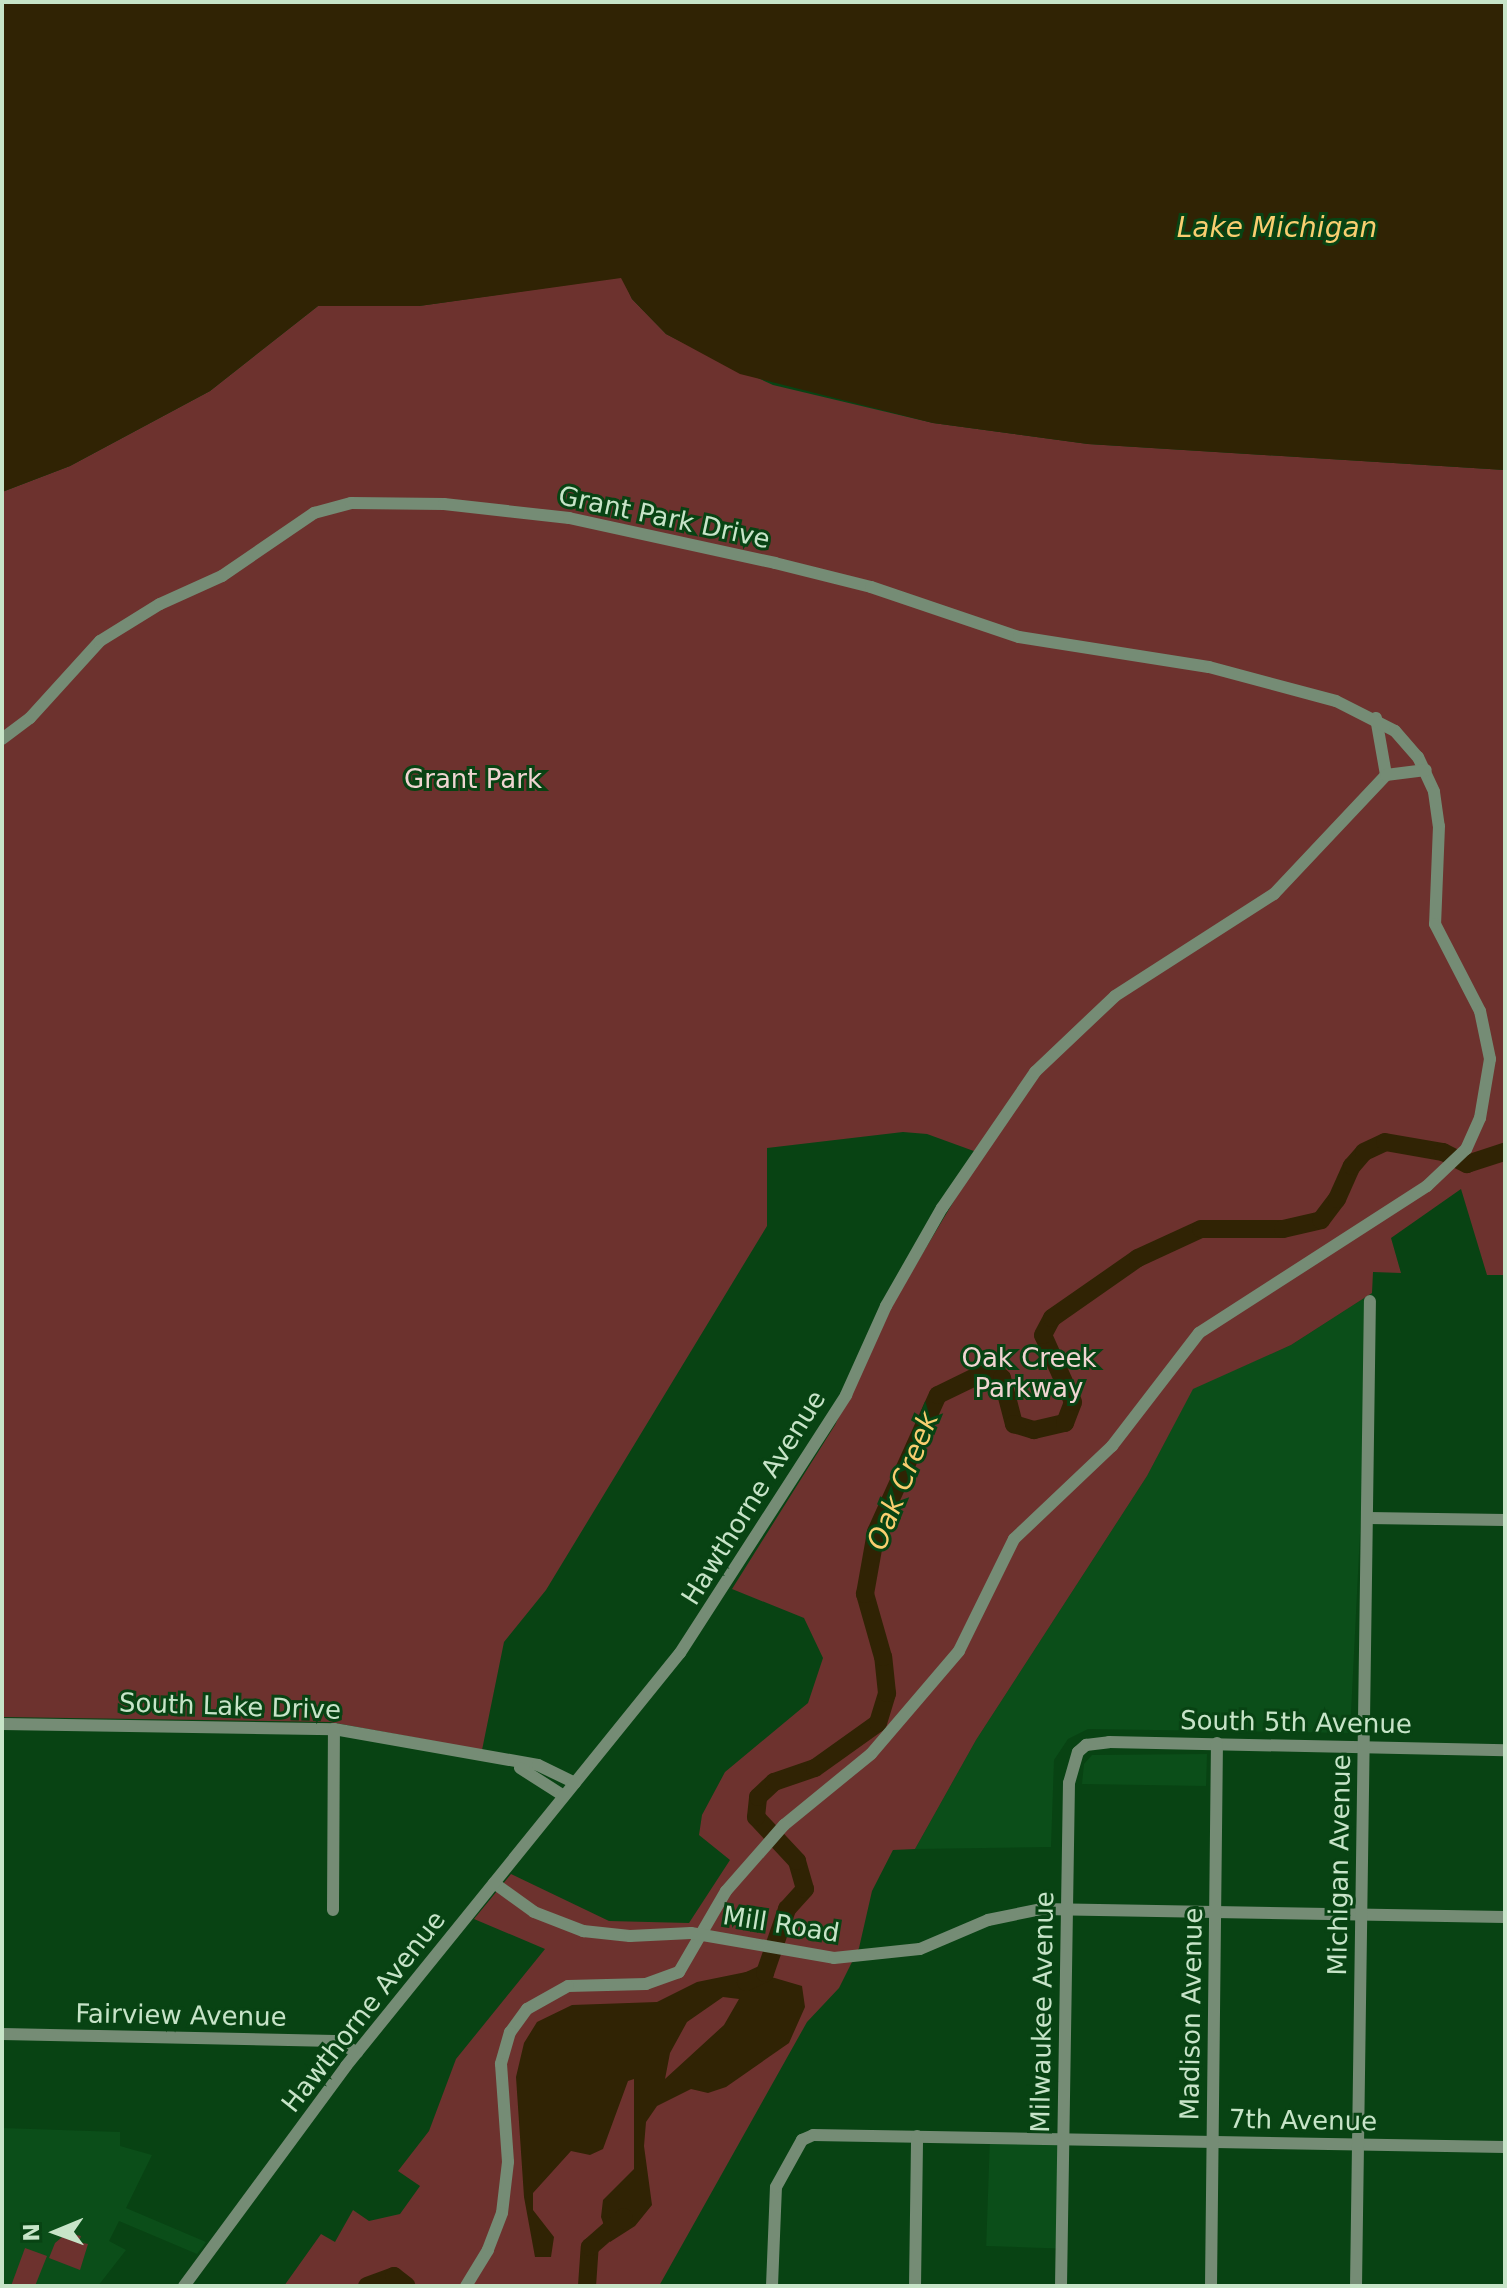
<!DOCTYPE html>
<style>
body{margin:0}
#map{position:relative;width:1507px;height:2288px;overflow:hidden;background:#084313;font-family:"DejaVu Sans",sans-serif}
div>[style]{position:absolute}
.built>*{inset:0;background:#0b4e19;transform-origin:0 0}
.green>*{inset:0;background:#6d322e}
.water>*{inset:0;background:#302304}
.river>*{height:18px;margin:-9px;padding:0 9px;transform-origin:9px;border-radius:9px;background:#302304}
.minor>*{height:12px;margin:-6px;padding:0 6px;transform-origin:6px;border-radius:6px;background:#758c75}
span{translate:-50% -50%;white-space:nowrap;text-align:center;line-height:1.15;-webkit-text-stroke:6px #084313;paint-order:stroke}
.street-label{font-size:26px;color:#c7e4c8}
.park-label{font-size:26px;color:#f0d5d2}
.water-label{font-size:28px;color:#f9ce70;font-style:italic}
.frame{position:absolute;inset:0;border:4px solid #c7e4c8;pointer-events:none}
.north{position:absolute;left:16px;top:2192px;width:80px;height:80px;-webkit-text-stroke:6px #084313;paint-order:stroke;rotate:269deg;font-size:22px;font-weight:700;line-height:32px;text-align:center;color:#c7e4c8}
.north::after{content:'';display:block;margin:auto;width:28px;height:36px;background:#c7e4c8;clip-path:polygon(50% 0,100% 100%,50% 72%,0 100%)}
</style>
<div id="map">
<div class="built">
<i style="clip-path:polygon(1372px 1293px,1350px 1733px,1088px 1729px,1068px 1739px,1054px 1760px,1051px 1847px,915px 1849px,976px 1740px,1147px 1476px,1193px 1388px,1291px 1345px)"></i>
<i style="clip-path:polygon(1207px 1754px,1206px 1786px,1082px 1784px,1084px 1764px,1092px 1755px)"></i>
<i style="clip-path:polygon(2px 2128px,120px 2132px,120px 2146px,152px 2155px,126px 2208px,206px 2242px,197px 2254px,119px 2221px,109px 2241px,126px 2250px,98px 2286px,2px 2286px)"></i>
<i style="left:990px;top:2137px;width:72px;height:109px;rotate:2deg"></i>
</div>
<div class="green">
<i style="clip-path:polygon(622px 277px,632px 299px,666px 334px,712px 357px,773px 385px,933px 423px,1088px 444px,1505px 470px,1505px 1275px,1487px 1275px,1461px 1189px,1391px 1238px,1401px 1273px,1373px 1272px,1372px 1293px,1291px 1345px,1193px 1389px,1147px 1476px,976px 1740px,915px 1849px,893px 1850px,872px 1891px,859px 1948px,839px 1988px,807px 2022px,659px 2286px,284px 2286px,321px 2234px,335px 2242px,353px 2210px,369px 2221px,400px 2214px,420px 2186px,398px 2171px,429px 2131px,456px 2059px,545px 1949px,474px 1919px,511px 1874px,609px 1921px,689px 1923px,730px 1860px,699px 1835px,702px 1815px,725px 1772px,808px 1703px,823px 1658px,804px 1618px,732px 1589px,835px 1425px,896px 1298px,982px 1154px,927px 1134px,903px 1132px,767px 1148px,767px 1226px,546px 1590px,504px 1642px,482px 1750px,330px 1722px,2px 1717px,2px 492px,70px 466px,210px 391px,318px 306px,419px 306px)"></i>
<i style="clip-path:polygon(67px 2233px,81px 2236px,79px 2242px,88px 2244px,80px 2270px,49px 2258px,55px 2243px)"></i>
<i style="clip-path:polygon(25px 2248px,47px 2256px,35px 2286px,11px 2286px)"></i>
</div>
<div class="water">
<i style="clip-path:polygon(2px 2px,1505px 2px,1505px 470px,1088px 444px,933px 423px,740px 374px,666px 334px,632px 299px,621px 278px,419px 306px,318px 306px,210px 391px,70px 466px,2px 492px)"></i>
<i style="clip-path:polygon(evenodd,751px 1971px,802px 1986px,805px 2007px,789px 2043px,726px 2087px,708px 2093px,691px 2089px,657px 2106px,646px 2122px,644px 2146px,652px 2205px,635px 2226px,610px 2242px,601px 2217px,603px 2200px,634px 2169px,634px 2079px,628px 2081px,603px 2149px,590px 2155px,571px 2151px,533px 2193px,533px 2210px,554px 2237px,551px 2257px,535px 2257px,524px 2197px,516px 2077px,524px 2043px,537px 2022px,572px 2005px,657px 2002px,697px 1982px,751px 1971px,723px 1997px,739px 1999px,724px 2025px,665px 2079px,670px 2053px,687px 2022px,723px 1997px)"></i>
</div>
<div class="river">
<i style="left:746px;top:1982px;width:21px;rotate:-25deg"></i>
<i style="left:765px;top:1973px;width:68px;rotate:-71deg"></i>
<i style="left:787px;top:1909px;width:27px;rotate:-48deg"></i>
<i style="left:805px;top:1889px;width:29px;rotate:-106deg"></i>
<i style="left:797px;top:1861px;width:60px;rotate:-133deg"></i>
<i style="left:756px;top:1817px;width:20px;rotate:-84deg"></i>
<i style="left:758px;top:1797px;width:22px;rotate:-43deg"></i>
<i style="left:774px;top:1782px;width:43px;rotate:-18.9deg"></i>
<i style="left:815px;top:1768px;width:77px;rotate:-35.5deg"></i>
<i style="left:878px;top:1723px;width:31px;rotate:-73deg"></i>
<i style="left:887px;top:1693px;width:36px;rotate:-96deg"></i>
<i style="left:883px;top:1657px;width:66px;rotate:-105.9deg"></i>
<i style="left:865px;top:1594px;width:63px;rotate:-79.9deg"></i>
<i style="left:876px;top:1532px;width:150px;rotate:-65.7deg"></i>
<i style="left:938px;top:1395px;width:46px;rotate:-26deg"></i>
<i style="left:979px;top:1375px;width:23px;rotate:7deg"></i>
<i style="left:1002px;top:1378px;width:48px;rotate:75.4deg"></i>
<i style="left:1014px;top:1424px;width:21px;rotate:17deg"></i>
<i style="left:1034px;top:1430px;width:32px;rotate:-13deg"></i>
<i style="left:1065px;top:1423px;width:22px;rotate:-69deg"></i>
<i style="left:1073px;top:1402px;width:73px;rotate:-114.1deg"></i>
<i style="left:1043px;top:1335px;width:19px;rotate:-62deg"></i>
<i style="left:1052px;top:1318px;width:105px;rotate:-34.9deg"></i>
<i style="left:1138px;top:1258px;width:69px;rotate:-24.7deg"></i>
<i style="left:1201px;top:1229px;width:82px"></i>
<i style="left:1283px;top:1229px;width:39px;rotate:-13deg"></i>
<i style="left:1321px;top:1220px;width:26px;rotate:-53deg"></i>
<i style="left:1337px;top:1199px;width:36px;rotate:-66deg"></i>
<i style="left:1352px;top:1166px;width:18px;rotate:-49deg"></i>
<i style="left:1364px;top:1152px;width:23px;rotate:-25deg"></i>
<i style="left:1385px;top:1142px;width:59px;rotate:9.8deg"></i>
<i style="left:1443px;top:1152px;width:27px;rotate:27deg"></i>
<i style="left:1467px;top:1164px;width:40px;rotate:-18deg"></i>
<i style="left:367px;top:2286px;width:29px;rotate:-20deg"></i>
<i style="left:394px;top:2276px;width:16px;rotate:38deg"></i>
<i style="left:587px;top:2286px;width:39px;rotate:-86deg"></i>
<i style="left:590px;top:2247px;width:45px;rotate:-41.4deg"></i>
</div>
<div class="minor">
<i style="left:1376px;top:718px;width:58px;rotate:80deg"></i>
<i style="left:2px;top:739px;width:35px;rotate:-37deg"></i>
<i style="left:30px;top:718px;width:104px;rotate:-47.7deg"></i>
<i style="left:100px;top:641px;width:70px;rotate:-31.7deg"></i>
<i style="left:160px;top:604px;width:68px;rotate:-24.3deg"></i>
<i style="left:222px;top:576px;width:112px;rotate:-34.4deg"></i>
<i style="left:314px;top:513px;width:38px;rotate:-15deg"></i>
<i style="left:351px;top:503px;width:93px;rotate:0.6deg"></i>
<i style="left:444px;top:504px;width:126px;rotate:6.4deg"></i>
<i style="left:569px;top:518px;width:211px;rotate:12.3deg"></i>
<i style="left:775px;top:563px;width:99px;rotate:14deg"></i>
<i style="left:871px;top:587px;width:156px;rotate:18.7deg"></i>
<i style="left:1019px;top:637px;width:192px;rotate:9deg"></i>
<i style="left:1209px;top:667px;width:131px;rotate:15deg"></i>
<i style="left:1336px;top:701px;width:66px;rotate:27deg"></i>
<i style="left:1395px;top:731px;width:35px;rotate:49deg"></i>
<i style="left:1418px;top:757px;width:38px;rotate:65deg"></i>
<i style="left:1434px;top:792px;width:34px;rotate:82deg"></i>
<i style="left:1439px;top:826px;width:98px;rotate:92.3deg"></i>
<i style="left:1435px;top:924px;width:98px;rotate:62.7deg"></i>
<i style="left:1480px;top:1011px;width:49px;rotate:78.2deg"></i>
<i style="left:1490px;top:1059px;width:60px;rotate:99.6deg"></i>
<i style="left:1480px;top:1118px;width:34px;rotate:114deg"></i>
<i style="left:1466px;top:1149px;width:54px;rotate:136.5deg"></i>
<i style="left:1427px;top:1186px;width:271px;rotate:147.2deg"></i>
<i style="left:1199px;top:1333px;width:143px;rotate:127.6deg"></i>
<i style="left:1112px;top:1446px;width:135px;rotate:136.5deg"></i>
<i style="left:1014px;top:1539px;width:125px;rotate:116.2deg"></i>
<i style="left:959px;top:1651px;width:135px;rotate:130.5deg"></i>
<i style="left:871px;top:1754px;width:112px;rotate:140.8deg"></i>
<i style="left:784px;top:1825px;width:88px;rotate:131.3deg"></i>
<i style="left:726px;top:1891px;width:94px;rotate:120.1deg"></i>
<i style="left:679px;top:1972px;width:35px;rotate:160deg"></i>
<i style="left:646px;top:1984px;width:78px;rotate:178.5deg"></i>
<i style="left:568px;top:1986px;width:47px;rotate:150.7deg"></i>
<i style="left:527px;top:2009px;width:29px;rotate:126deg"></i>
<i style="left:510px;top:2032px;width:33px;rotate:106deg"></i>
<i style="left:501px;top:2064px;width:98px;rotate:85.9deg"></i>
<i style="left:508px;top:2162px;width:51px;rotate:96.7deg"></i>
<i style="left:502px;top:2213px;width:40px;rotate:111deg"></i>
<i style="left:488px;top:2250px;width:42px;rotate:121.4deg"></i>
<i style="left:1368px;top:1518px;width:137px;rotate:0.8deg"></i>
<i style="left:2px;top:1724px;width:332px;rotate:0.9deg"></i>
<i style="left:334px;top:1729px;width:207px;rotate:10deg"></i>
<i style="left:538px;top:1765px;width:41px;rotate:25.9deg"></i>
<i style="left:520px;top:1768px;width:52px;rotate:32.5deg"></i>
<i style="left:494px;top:1883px;width:49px;rotate:35.9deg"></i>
<i style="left:534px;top:1912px;width:53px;rotate:21.2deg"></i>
<i style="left:583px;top:1931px;width:47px;rotate:6.1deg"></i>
<i style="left:630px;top:1936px;width:61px;rotate:-2.8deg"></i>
<i style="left:691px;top:1933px;width:145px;rotate:9.9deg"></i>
<i style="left:834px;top:1958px;width:86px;rotate:-6deg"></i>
<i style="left:920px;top:1949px;width:74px;rotate:-23.1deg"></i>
<i style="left:988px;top:1920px;width:54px;rotate:-11.7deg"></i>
<i style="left:1041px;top:1909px;width:464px;rotate:1deg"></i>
<i style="left:333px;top:1910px;width:181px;rotate:-89.7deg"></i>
<i style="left:2px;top:2034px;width:333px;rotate:1.2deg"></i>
<i style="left:335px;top:2041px;width:25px;rotate:27deg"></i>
<i style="left:184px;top:2286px;width:273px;rotate:-53.6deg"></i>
<i style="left:346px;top:2066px;width:531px;rotate:-51.04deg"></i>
<i style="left:680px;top:1653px;width:307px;rotate:-57.2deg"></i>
<i style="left:846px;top:1395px;width:98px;rotate:-65.8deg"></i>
<i style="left:886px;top:1306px;width:113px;rotate:-60.3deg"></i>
<i style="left:942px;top:1208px;width:165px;rotate:-55.6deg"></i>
<i style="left:1035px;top:1072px;width:110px;rotate:-43.5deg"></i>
<i style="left:1115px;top:996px;width:189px;rotate:-32.7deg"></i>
<i style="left:1274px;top:894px;width:163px;rotate:-46.7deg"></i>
<i style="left:1386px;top:775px;width:40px;rotate:-7.1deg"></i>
<i style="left:772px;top:2286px;width:99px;rotate:-87.7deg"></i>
<i style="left:776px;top:2187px;width:54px;rotate:-61deg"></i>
<i style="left:802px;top:2140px;width:12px;rotate:-24deg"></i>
<i style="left:813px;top:2135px;width:692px;rotate:0.99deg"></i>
<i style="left:915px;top:2286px;width:150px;rotate:-89.2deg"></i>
<i style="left:1061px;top:2286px;width:503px;rotate:-89.09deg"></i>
<i style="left:1069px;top:1783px;width:32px;rotate:-74deg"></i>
<i style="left:1078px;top:1752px;width:11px;rotate:-41deg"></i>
<i style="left:1086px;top:1745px;width:23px;rotate:-7deg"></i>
<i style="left:1109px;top:1742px;width:396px;rotate:1.2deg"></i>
<i style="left:1211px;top:2286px;width:543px;rotate:-89.37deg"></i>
<i style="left:1356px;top:2286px;width:985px;rotate:-89.19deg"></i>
</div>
<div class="street-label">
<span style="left:664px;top:518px;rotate:12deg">Grant Park Drive</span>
<span style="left:754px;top:1498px;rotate:-58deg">Hawthorne Avenue</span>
<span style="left:230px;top:1707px;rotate:2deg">South Lake Drive</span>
<span style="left:1296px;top:1723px;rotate:1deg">South 5th Avenue</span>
<span style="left:1340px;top:1865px;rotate:-89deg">Michigan Avenue</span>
<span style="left:781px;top:1925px;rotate:9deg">Mill Road</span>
<span style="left:364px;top:2012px;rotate:-52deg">Hawthorne Avenue</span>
<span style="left:1043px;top:2012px;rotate:-89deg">Milwaukee Avenue</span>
<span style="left:1192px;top:2014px;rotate:-89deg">Madison Avenue</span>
<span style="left:181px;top:2016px;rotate:1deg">Fairview Avenue</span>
<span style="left:1303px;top:2121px;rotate:1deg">7th Avenue</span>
</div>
<div class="park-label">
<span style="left:473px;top:780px">Grant Park</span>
<span style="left:1029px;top:1374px">Oak Creek<br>Parkway</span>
</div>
<div class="water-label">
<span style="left:1277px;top:228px">Lake Michigan</span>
<span style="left:903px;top:1481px;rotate:-68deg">Oak Creek</span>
</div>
<div class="frame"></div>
<div class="north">N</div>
</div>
